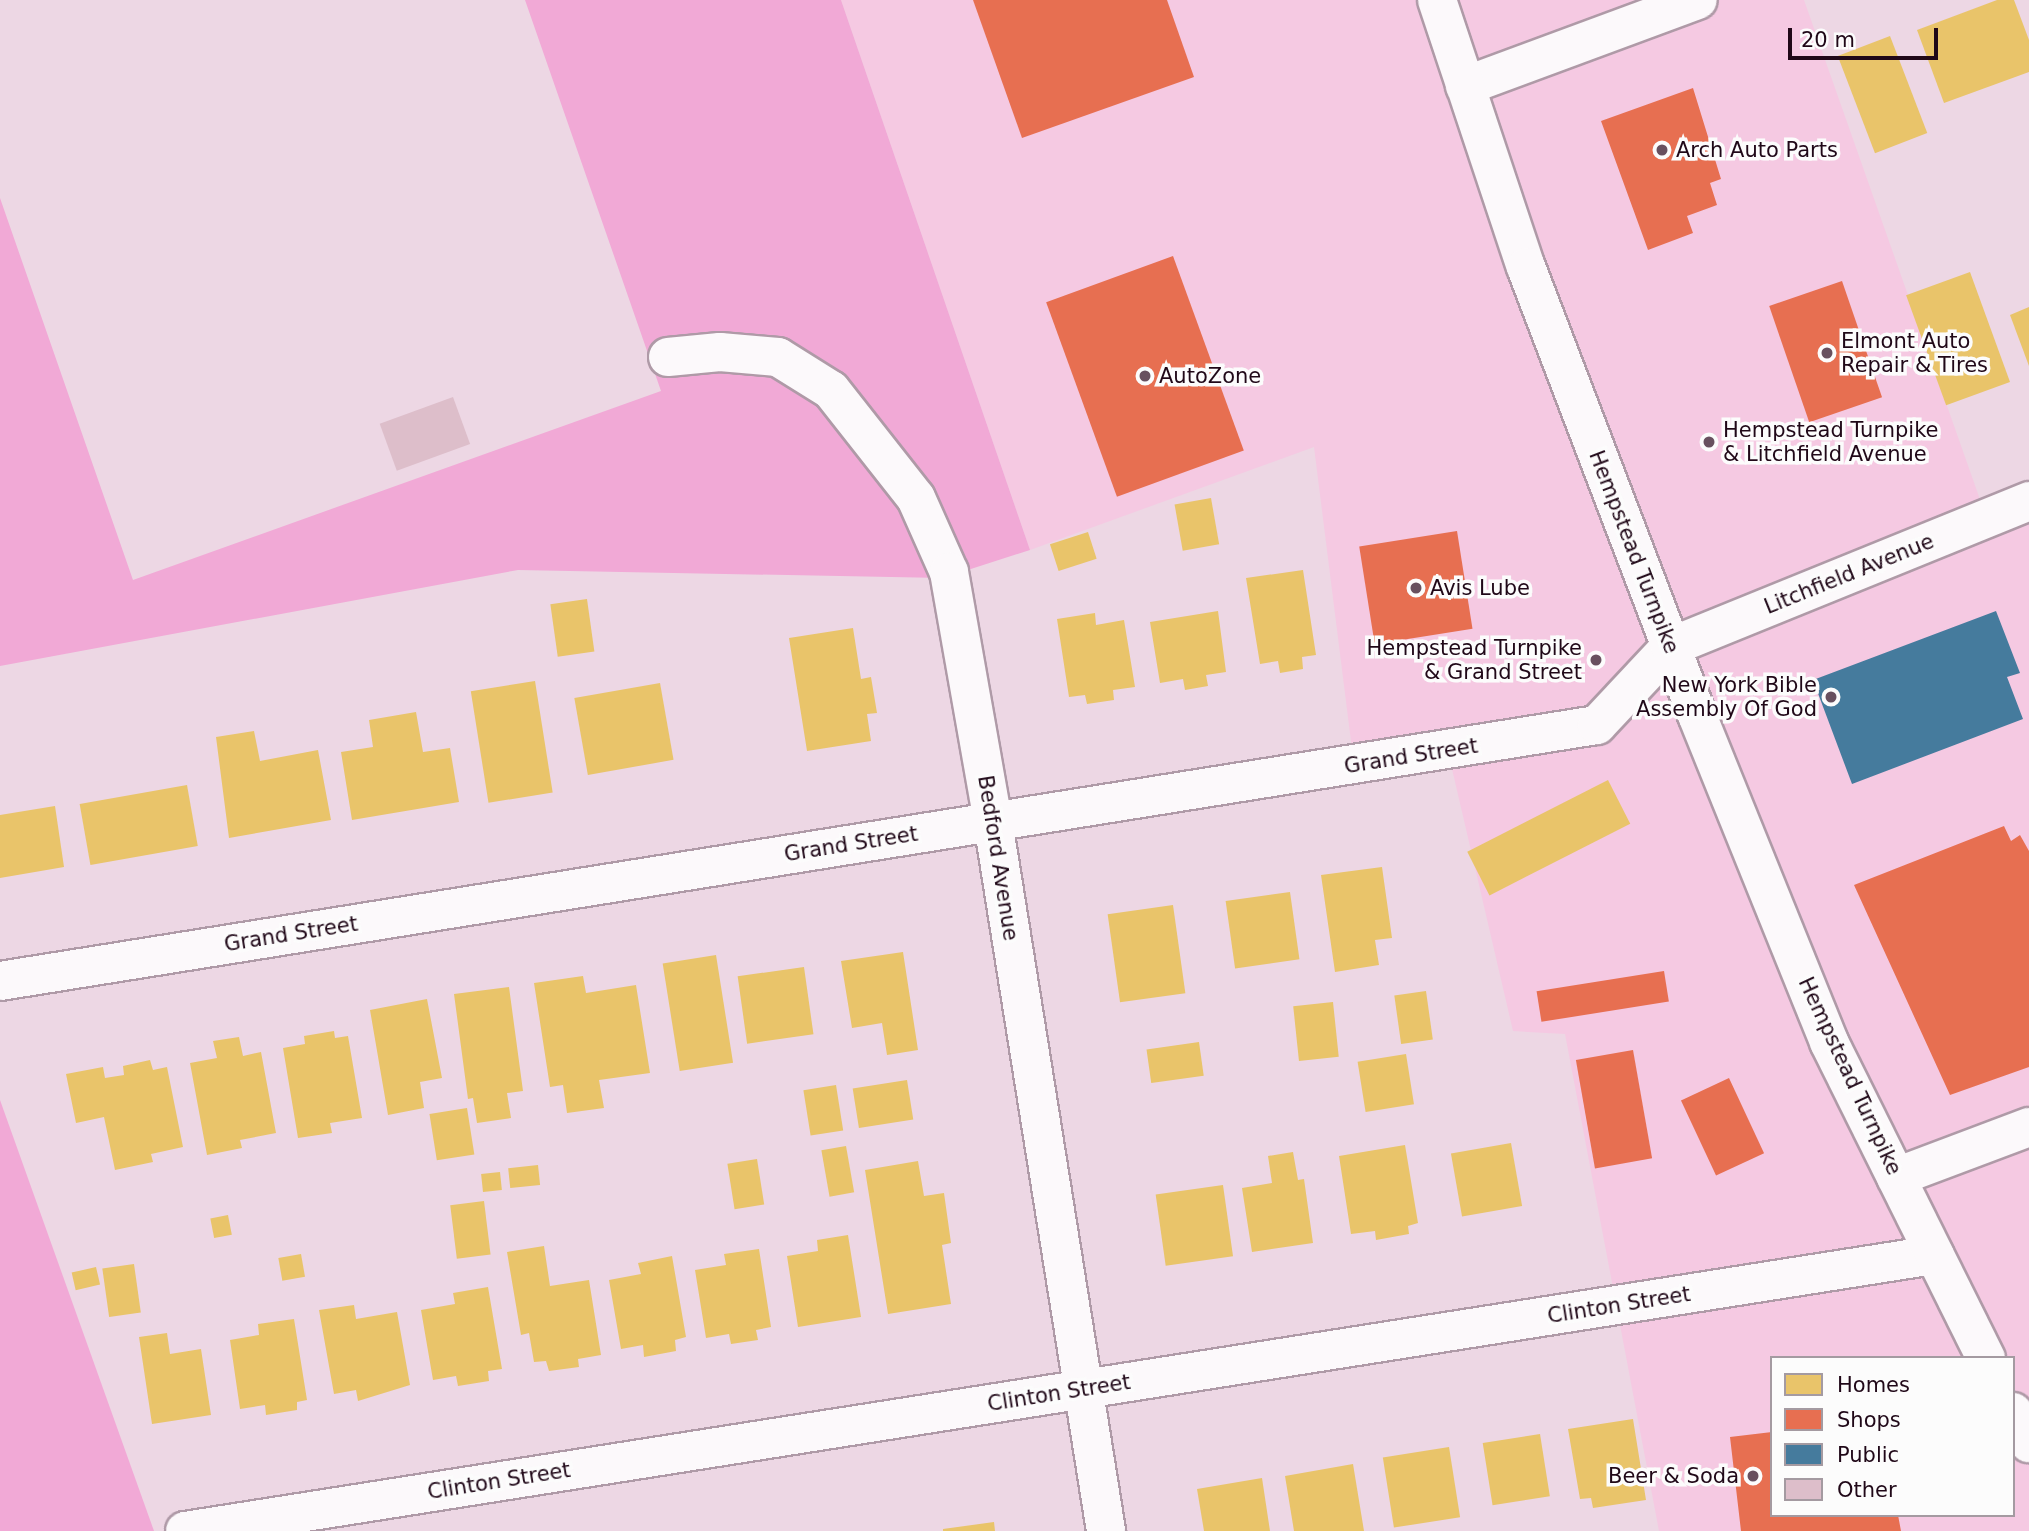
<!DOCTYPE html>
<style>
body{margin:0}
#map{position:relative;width:2029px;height:1531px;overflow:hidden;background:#edd7e4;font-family:"DejaVu Sans",sans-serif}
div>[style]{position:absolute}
.built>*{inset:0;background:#f5c9e2}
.green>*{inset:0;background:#f1a9d6}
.homes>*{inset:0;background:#e9c46a;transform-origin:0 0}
.shops>*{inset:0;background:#e76f51;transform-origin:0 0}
.public>*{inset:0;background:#457b9d}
.building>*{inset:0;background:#ddbeca;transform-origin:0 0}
.roads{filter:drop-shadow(2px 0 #af9aa7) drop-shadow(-2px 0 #af9aa7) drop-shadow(0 2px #af9aa7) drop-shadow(0 -2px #af9aa7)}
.minor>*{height:38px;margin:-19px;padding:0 19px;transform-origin:19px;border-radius:19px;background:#fcf9fb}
.major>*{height:38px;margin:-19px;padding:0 19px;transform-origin:19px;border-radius:19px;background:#fcf9fb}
.dots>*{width:19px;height:19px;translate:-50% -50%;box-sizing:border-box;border:4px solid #fcfcfc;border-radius:50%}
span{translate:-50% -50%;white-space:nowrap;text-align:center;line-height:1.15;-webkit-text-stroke:7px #fcfcfc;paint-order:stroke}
.poi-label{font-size:21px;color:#200818}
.left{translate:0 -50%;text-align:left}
.right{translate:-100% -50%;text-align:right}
.street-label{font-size:21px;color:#200818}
.legend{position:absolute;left:1770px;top:1356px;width:245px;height:161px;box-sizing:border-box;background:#fcfcfc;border:2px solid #a49aa1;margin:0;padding:9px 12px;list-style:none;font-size:21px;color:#200818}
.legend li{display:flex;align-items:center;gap:14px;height:35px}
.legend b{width:35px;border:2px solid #a49aa1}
.scale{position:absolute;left:1788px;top:28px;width:150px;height:32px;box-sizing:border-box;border:4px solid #200818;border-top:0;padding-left:9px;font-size:21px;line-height:24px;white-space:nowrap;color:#200818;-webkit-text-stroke:5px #fcfcfc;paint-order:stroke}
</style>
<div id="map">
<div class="built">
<i style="clip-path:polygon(evenodd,841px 0,1804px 0,1989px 525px,2029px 511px,2029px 1531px,1659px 1531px,1565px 1034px,1513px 1031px,1449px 756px,1354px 765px,1314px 447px,1030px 550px,841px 0,1772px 1358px,2013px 1358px,2013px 1515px,1772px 1515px,1772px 1358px)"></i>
</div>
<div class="green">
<i style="clip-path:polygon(525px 0,841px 0,1030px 550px,943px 578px,518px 570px,0 666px,0 198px,133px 580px,661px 391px)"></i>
<i style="clip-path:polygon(0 1100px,154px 1531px,0 1531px)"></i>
</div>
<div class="homes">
<i style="clip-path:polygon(1997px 0,2014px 0,2029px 40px,2029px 72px,1944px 103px,1917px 30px)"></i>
<i style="left:1890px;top:36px;width:104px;height:56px;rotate:69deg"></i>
<i style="left:1970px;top:272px;width:117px;height:68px;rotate:70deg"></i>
<i style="clip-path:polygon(2029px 307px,2029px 366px,2010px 315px)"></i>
<i style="left:1211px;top:498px;width:47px;height:37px;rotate:80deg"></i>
<i style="left:1088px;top:532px;width:28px;height:40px;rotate:72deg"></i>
<i style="clip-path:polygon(1303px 570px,1316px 655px,1302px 657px,1303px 669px,1280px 673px,1278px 661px,1260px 664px,1246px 578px)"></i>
<i style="left:587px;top:599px;width:53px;height:37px;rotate:82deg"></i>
<i style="clip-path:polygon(1218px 611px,1226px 672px,1206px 675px,1208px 686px,1185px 690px,1183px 679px,1160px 683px,1150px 622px)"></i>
<i style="clip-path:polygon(1095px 613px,1096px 625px,1124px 620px,1135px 687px,1113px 690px,1114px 700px,1087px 704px,1085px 695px,1069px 697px,1057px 619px)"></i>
<i style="clip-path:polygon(853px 628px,861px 679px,871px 677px,877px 713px,867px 714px,871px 741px,807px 751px,789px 638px)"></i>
<i style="left:535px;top:681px;width:113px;height:65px;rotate:81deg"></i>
<i style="left:660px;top:683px;width:78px;height:87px;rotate:80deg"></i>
<i style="clip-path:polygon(416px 712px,423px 752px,450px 748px,459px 802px,352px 820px,341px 752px,373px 747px,369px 720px)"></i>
<i style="clip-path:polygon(254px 731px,260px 761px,318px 750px,331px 820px,229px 838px,216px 737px)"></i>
<i style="left:1608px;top:780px;width:49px;height:158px;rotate:63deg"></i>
<i style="left:187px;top:785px;width:62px;height:109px;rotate:80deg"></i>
<i style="clip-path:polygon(55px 806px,64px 867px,0 878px,0 815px)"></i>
<i style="clip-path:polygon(1382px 867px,1392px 938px,1375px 940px,1379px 965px,1335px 972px,1321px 875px)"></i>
<i style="left:1290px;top:892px;width:68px;height:65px;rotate:82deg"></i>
<i style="left:1173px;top:905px;width:89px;height:66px;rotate:82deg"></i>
<i style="clip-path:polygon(903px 952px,918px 1050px,887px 1055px,882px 1023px,852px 1028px,841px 961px)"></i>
<i style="left:716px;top:955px;width:109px;height:54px;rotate:81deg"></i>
<i style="left:804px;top:967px;width:68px;height:67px;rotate:82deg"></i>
<i style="clip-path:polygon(583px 976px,586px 993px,636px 985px,650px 1073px,599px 1080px,604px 1108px,567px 1113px,563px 1085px,550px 1087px,534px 983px)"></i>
<i style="clip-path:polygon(509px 987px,523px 1091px,507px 1093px,511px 1118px,477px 1123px,473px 1098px,468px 1099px,454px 994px)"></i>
<i style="left:1426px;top:991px;width:49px;height:32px;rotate:82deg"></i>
<i style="clip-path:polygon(427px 999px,442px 1078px,420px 1082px,424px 1108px,388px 1115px,370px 1010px)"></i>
<i style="left:1333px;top:1002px;width:55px;height:40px;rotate:84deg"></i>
<i style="clip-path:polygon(334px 1031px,335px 1038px,348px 1036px,362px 1118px,330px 1123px,332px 1133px,298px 1138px,283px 1048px,305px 1044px,304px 1036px)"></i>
<i style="clip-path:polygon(239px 1037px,243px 1056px,261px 1052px,276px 1133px,240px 1140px,242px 1148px,207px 1155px,190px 1063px,217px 1058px,213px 1041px)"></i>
<i style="left:1199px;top:1042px;width:34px;height:53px;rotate:82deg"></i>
<i style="left:1406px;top:1054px;width:51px;height:49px;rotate:81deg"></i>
<i style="clip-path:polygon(150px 1060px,153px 1070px,167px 1067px,183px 1147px,151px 1154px,153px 1162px,115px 1170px,104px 1117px,76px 1123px,66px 1074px,103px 1067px,105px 1078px,124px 1075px,123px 1066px)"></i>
<i style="left:907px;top:1080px;width:40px;height:55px;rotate:81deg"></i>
<i style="left:836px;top:1085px;width:46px;height:33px;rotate:81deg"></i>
<i style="left:467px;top:1108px;width:47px;height:38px;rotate:81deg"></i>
<i style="left:1511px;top:1143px;width:64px;height:61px;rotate:80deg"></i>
<i style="clip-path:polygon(1405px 1145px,1418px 1223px,1408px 1226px,1409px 1234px,1376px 1240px,1375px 1231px,1351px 1234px,1339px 1156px)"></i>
<i style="left:846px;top:1146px;width:47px;height:25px;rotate:80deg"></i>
<i style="clip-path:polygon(1293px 1152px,1298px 1180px,1304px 1179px,1313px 1243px,1252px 1252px,1242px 1188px,1272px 1183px,1268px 1156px)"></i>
<i style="left:757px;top:1159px;width:46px;height:30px;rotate:81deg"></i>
<i style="clip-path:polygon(918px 1161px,924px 1196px,944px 1193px,951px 1243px,942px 1245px,951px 1304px,888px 1314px,865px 1170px)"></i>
<i style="left:538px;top:1165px;width:20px;height:30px;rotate:84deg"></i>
<i style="left:500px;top:1172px;width:18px;height:19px;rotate:84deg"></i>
<i style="left:1223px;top:1185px;width:72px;height:68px;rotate:82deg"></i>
<i style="left:484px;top:1201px;width:54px;height:34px;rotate:83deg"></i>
<i style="left:228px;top:1215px;width:20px;height:18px;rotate:79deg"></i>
<i style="clip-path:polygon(848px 1235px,861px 1317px,798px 1327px,787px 1256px,818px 1251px,817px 1240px)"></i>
<i style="clip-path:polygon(544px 1246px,550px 1286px,589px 1280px,601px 1355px,578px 1359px,579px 1367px,549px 1371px,546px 1361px,534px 1362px,529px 1333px,521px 1335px,507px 1252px)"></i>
<i style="clip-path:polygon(759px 1249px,771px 1327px,756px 1330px,758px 1340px,731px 1344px,729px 1334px,706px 1338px,695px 1270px,726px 1265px,724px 1254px)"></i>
<i style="left:301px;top:1254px;width:23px;height:23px;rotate:80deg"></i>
<i style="clip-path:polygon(672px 1256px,686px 1337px,675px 1340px,676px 1351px,644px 1357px,643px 1345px,621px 1349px,609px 1280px,641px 1274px,638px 1263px)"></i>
<i style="left:134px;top:1264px;width:49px;height:32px;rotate:82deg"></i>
<i style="left:96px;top:1267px;width:18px;height:25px;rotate:77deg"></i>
<i style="clip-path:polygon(488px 1287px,502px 1369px,488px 1371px,489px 1381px,458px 1386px,456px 1376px,433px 1380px,421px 1310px,455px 1304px,453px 1293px)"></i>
<i style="clip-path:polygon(354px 1305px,356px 1319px,397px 1312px,410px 1385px,358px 1401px,356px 1390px,334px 1394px,319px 1310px)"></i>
<i style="clip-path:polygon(294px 1319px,307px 1400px,297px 1402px,297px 1410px,266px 1415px,265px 1405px,240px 1409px,230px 1340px,259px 1335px,258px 1324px)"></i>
<i style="clip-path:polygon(167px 1333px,170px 1354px,201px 1349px,211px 1415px,152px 1424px,139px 1337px)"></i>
<i style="clip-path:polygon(1633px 1419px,1646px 1500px,1593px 1508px,1591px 1498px,1580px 1499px,1568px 1429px)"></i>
<i style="left:1540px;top:1434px;width:63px;height:58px;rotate:81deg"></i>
<i style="left:1449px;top:1447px;width:71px;height:67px;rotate:81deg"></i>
<i style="clip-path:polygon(1353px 1464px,1364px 1531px,1294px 1531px,1285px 1476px)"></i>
<i style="clip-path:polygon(1262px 1478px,1270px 1531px,1204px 1531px,1197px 1489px)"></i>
<i style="clip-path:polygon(994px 1522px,995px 1531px,943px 1531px,943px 1529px)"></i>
</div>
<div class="shops">
<i style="clip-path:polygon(973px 0,1167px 0,1194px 77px,1022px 138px)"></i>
<i style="clip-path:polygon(1693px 88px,1721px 179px,1710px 183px,1717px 205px,1687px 216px,1693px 233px,1648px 250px,1601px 121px)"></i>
<i style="left:1173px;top:256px;width:207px;height:135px;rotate:70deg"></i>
<i style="left:1842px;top:281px;width:123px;height:77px;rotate:71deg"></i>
<i style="left:1457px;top:531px;width:99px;height:99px;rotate:81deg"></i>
<i style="clip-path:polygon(2004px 826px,2011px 841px,2020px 835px,2029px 851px,2029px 1067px,1950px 1095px,1854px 885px)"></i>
<i style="left:1664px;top:971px;width:31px;height:129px;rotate:81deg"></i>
<i style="left:1633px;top:1050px;width:110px;height:58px;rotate:80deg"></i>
<i style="left:1729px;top:1078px;width:83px;height:53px;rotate:65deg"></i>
<i style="clip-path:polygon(1772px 1432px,1772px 1515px,1898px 1515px,1901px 1531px,1741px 1531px,1730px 1437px)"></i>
</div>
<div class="public">
<i style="clip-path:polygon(1996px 611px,2020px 673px,2007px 677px,2023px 719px,1852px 784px,1813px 680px)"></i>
</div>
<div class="building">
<i style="left:453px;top:397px;width:50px;height:78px;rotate:70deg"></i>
</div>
<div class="roads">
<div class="minor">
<i style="left:1465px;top:86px;width:248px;rotate:-20.3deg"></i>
<i style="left:668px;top:357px;width:52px;rotate:-5.5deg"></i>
<i style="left:720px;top:352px;width:58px;rotate:4.9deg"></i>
<i style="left:778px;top:357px;width:62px;rotate:31.9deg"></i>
<i style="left:831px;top:390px;width:137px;rotate:51.8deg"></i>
<i style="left:916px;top:498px;width:81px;rotate:66deg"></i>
<i style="left:949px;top:572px;width:254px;rotate:80deg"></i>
<i style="left:993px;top:822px;width:718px;rotate:80.94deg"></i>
<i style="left:0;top:981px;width:1617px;rotate:-9.11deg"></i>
<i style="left:1597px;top:725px;width:107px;rotate:-46.9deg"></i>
<i style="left:1670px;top:647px;width:388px;rotate:-22.1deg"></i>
<i style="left:1896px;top:1177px;width:142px;rotate:-20.6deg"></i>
<i style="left:185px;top:1531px;width:1771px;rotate:-8.97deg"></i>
</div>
<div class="major">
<i style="left:1437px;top:0;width:281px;rotate:71.6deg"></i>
<i style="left:1526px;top:267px;width:480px;rotate:69.1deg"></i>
<i style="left:1697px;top:715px;width:353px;rotate:68deg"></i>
<i style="left:1829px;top:1042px;width:353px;rotate:63.6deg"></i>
<i style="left:2013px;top:1412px;width:35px;rotate:63deg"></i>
</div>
</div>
<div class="dots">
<i style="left:1662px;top:150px;background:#68505f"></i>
<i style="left:1827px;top:353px;background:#68505f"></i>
<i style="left:1145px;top:376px;background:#68505f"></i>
<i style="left:1709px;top:442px;background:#68505f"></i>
<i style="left:1416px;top:588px;background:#68505f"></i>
<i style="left:1596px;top:660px;background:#68505f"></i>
<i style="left:1831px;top:697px;background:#68505f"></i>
<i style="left:1753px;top:1476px;background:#68505f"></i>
</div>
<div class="poi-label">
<span class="left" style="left:1676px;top:150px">Arch Auto Parts</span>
<span class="left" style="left:1841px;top:353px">Elmont Auto<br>Repair &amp; Tires</span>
<span class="left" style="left:1159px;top:376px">AutoZone</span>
<span class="left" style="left:1723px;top:442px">Hempstead Turnpike<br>&amp; Litchfield Avenue</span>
<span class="left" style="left:1430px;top:588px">Avis Lube</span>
<span class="right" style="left:1582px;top:660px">Hempstead Turnpike<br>&amp; Grand Street</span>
<span class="right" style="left:1817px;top:697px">New York Bible<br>Assembly Of God</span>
<span class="right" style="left:1739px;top:1476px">Beer &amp; Soda</span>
</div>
<div class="street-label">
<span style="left:1634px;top:552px;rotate:69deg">Hempstead Turnpike</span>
<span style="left:1849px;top:574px;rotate:-22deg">Litchfield Avenue</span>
<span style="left:1411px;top:756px;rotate:-9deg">Grand Street</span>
<span style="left:851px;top:844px;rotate:-9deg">Grand Street</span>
<span style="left:998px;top:858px;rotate:81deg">Bedford Avenue</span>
<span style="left:291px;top:934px;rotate:-9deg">Grand Street</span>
<span style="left:1850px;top:1076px;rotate:65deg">Hempstead Turnpike</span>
<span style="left:1619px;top:1305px;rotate:-9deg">Clinton Street</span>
<span style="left:1059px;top:1393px;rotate:-9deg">Clinton Street</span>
<span style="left:499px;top:1481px;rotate:-9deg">Clinton Street</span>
</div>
<ul class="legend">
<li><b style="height:19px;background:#e9c46a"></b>Homes</li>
<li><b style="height:19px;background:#e76f51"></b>Shops</li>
<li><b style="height:19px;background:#457b9d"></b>Public</li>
<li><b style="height:19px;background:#ddbeca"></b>Other</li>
</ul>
<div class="scale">20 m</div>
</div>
